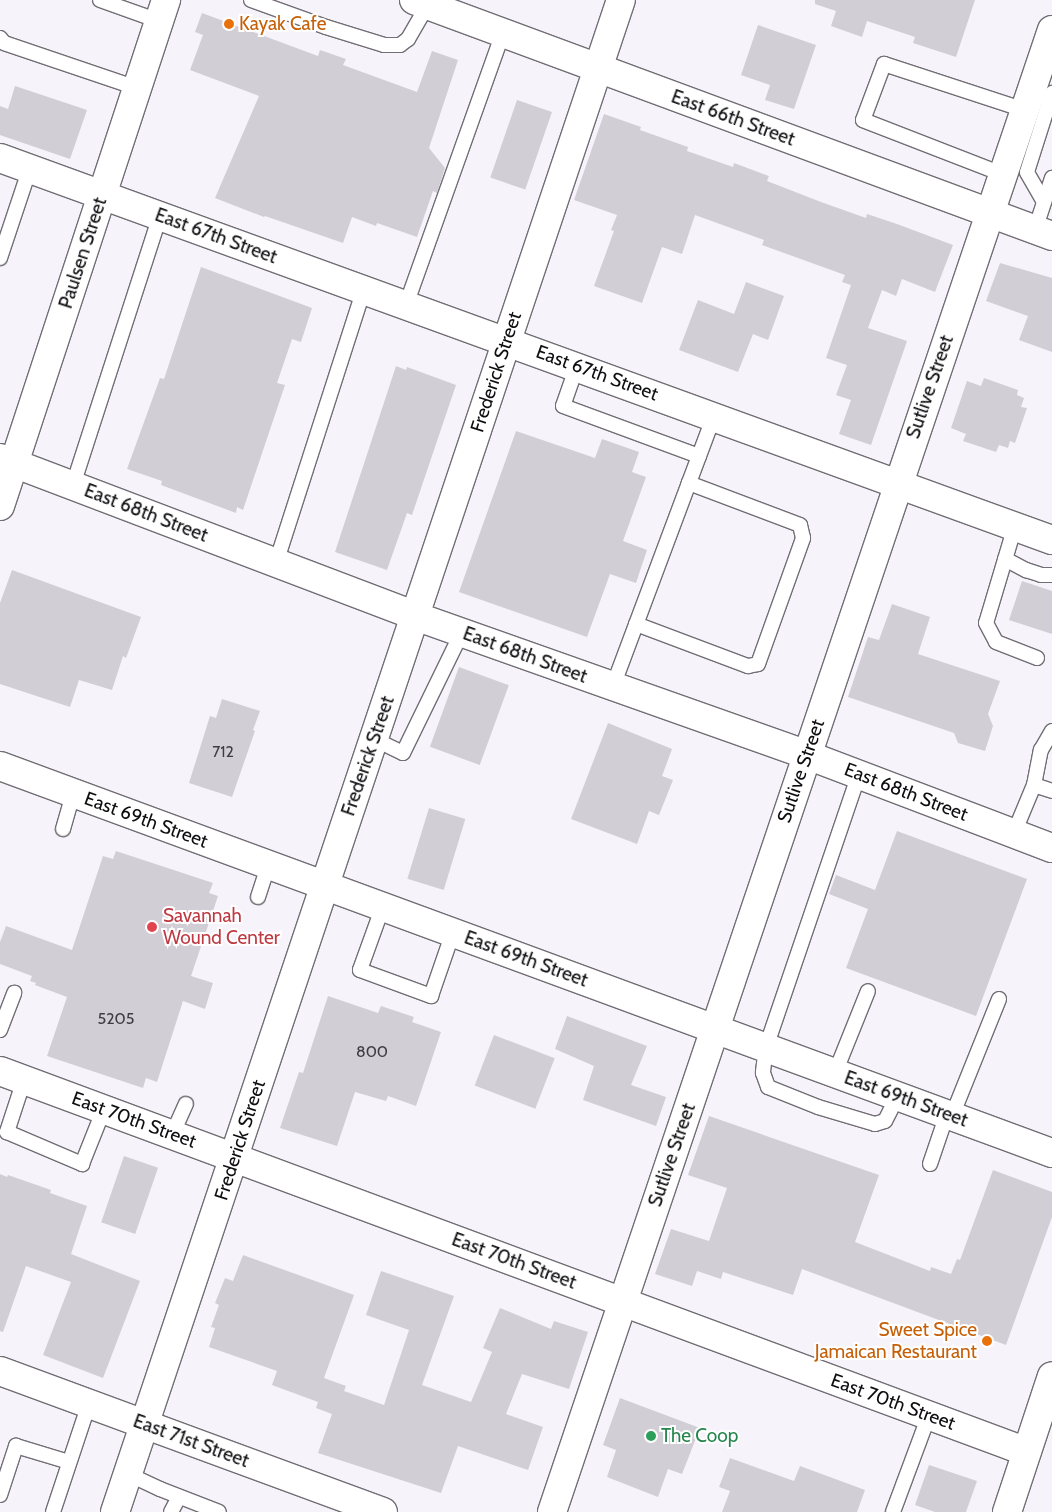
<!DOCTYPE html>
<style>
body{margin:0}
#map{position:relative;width:1052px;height:1512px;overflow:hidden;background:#f7f3fb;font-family:Cabin,sans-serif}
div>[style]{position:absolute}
.building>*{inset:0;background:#d2ced6;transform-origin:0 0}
.roads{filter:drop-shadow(1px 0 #726e75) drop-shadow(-1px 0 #726e75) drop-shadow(0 1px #726e75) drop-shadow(0 -1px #726e75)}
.lane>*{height:14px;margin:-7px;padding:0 7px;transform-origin:7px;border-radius:7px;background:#fff}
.street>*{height:28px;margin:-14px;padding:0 14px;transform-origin:14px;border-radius:14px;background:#fff}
.secondary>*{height:28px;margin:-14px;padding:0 14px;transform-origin:14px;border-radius:14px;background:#fff}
.dots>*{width:14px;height:14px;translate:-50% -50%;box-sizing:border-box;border:2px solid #fff;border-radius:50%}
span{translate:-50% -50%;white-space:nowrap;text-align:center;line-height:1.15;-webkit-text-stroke:4px #fff;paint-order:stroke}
.number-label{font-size:16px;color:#403d42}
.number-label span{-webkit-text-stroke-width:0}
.food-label{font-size:19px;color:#c56008}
.left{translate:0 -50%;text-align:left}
.right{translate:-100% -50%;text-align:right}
.street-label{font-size:19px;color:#0f0d10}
.health-label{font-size:19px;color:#be3a42}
.leisure-label{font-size:19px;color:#27864d}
</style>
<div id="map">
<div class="building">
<i style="clip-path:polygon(815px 0,975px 0,956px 57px,913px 43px,915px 37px,867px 21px,862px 37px,831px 26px,836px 11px,815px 4px)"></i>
<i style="clip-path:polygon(202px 13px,318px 56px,320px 50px,346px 59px,343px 65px,417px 92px,432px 51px,458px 60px,429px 148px,445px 168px,437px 193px,433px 191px,417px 237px,377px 223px,376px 226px,352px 217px,343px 243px,265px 216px,264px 217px,215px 198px,259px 96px,190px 70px,203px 35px,195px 32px)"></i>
<i style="clip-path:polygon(758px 25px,816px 45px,794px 109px,765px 100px,770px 85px,741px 75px)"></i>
<i style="clip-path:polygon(15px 86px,87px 110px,70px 159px,0 135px,0 106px,8px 109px)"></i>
<i style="left:517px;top:100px;width:37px;height:82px;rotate:19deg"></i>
<i style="clip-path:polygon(604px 114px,641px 127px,640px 130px,688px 147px,687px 151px,733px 167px,734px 163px,769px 176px,767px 181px,821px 202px,866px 218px,867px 214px,897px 224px,953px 245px,935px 292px,902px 279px,896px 296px,882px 290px,868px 328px,907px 341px,871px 445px,839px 434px,851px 400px,836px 395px,847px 365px,826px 358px,851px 285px,842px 282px,845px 275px,762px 245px,764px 240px,695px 215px,682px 254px,662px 247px,642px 303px,594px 286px,614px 231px,611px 230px,617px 215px,574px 200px)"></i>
<i style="clip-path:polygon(1000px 263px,1052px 278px,1052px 352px,1019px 340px,1028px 316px,986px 301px)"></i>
<i style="clip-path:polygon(201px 267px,312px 308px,301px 342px,292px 339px,277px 383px,285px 385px,243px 510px,237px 507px,236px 513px,161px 485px,162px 481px,127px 469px,160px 378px,164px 379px)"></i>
<i style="clip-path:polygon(746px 282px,784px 296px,768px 340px,753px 334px,738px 372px,679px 350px,698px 300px,734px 314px)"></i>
<i style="clip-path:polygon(396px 366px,406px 370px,407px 367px,456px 385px,412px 515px,407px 513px,387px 570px,335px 552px)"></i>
<i style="clip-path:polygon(984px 378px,1018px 390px,1017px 395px,1024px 398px,1021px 407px,1027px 408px,1015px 443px,1010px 441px,1008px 448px,999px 445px,996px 452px,963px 441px,966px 434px,951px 428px,967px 381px,981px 386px)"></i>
<i style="clip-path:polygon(516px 431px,595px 458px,602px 439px,639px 452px,632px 472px,646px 477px,623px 541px,647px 550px,636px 583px,610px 574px,587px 637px,459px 592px)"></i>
<i style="clip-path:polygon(12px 570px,141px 617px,126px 658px,123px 656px,112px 690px,79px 680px,70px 707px,0 684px,0 603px)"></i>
<i style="clip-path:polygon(1022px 581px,1052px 591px,1052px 634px,1009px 620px)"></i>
<i style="clip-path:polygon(892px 604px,930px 617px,918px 654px,1000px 681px,988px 714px,993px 726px,985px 751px,958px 743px,954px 733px,848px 697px,868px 637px,879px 640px)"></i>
<i style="left:459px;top:667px;width:53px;height:85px;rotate:20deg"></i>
<i style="clip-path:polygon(222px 699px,260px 711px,253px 730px,255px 731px,232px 797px,189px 783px,210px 716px,216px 718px)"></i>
<i style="clip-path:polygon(608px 723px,672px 749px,662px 776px,673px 780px,659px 815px,649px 811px,637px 844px,571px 819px)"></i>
<i style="left:429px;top:808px;width:38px;height:74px;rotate:17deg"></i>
<i style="clip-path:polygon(897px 831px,1027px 879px,976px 1016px,846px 968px,868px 909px,829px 894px,836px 875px,875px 890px)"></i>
<i style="clip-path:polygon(116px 851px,213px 883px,209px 893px,218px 896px,191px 976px,213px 983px,205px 1009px,183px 1001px,157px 1082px,146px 1078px,143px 1088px,47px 1056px,67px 997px,35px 985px,36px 983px,30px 981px,32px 976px,0 964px,0 942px,6px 926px,72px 950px,103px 856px,113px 859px)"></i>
<i style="clip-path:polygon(328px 996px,378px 1013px,381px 1006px,414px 1017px,412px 1022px,441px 1032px,416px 1106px,388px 1096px,386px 1101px,355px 1092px,337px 1146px,280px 1128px,299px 1072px,303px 1073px)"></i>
<i style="clip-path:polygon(567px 1016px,647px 1046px,631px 1085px,666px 1097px,656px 1126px,583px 1100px,594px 1066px,555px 1049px)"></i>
<i style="left:494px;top:1035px;width:65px;height:54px;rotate:21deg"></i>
<i style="clip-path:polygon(709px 1116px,879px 1175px,855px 1242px,930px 1271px,931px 1267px,951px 1274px,957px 1259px,960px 1260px,993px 1170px,1052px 1192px,1052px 1217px,1006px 1345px,802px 1269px,793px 1295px,723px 1272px,721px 1279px,697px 1271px,692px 1286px,655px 1274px,671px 1229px,709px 1241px,727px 1188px,688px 1175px)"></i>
<i style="left:124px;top:1156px;width:36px;height:70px;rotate:19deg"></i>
<i style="clip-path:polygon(0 1174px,7px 1177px,8px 1175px,51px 1190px,50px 1193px,87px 1206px,71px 1254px,140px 1281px,103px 1378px,43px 1355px,71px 1282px,26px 1266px,3px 1332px,0 1331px)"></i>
<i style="clip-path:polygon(243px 1255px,354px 1295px,324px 1378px,346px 1386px,344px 1391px,384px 1405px,409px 1330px,366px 1315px,381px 1271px,454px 1296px,422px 1385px,471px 1402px,492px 1352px,483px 1348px,500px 1308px,551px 1329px,554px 1321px,588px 1332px,569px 1389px,522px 1374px,506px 1414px,543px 1427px,528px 1470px,458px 1446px,441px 1493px,318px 1453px,332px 1414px,316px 1408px,318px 1402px,272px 1385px,277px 1371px,209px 1347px,215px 1328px,211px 1327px,219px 1305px,215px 1303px,225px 1278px,233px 1281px)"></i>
<i style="clip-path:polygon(620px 1398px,700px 1428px,682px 1474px,668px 1469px,658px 1497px,607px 1477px,616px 1450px,603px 1445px)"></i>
<i style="clip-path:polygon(730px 1458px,794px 1481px,800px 1466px,865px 1490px,857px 1512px,722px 1512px,730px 1491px,719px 1487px)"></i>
<i style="clip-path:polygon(929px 1465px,977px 1481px,966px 1512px,935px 1512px,915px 1505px)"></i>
</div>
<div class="roads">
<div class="lane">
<i style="left:100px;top:0;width:63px;rotate:19.6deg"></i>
<i style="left:251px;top:0;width:80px;rotate:19.8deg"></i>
<i style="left:326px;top:27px;width:61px;rotate:17.2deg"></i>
<i style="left:384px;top:45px;width:16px"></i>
<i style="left:400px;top:45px;width:10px;rotate:-37deg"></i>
<i style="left:408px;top:39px;width:39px;rotate:-60deg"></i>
<i style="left:0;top:38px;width:6px;rotate:51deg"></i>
<i style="left:4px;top:43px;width:140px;rotate:18.7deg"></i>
<i style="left:1002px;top:174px;width:149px;rotate:-158.8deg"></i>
<i style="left:863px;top:120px;width:60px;rotate:-69.4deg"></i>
<i style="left:884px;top:64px;width:148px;rotate:18.1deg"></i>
<i style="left:1044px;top:202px;width:34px;rotate:-120deg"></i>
<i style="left:1027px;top:172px;width:83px;rotate:-72.4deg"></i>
<i style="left:1035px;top:230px;width:55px;rotate:-71.9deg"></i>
<i style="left:0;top:258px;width:95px;rotate:-71.6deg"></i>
<i style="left:406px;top:305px;width:289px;rotate:-70.4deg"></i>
<i style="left:577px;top:366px;width:42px;rotate:109.3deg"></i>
<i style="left:563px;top:406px;width:145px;rotate:20.2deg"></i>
<i style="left:73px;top:485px;width:284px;rotate:-72.1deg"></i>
<i style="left:1015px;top:526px;width:101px;rotate:106.6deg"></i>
<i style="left:986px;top:623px;width:21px;rotate:62deg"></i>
<i style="left:996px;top:642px;width:44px;rotate:21.3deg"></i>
<i style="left:1005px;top:559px;width:24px;rotate:28deg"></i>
<i style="left:1026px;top:570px;width:16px;rotate:18deg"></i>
<i style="left:1041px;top:575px;width:11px"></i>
<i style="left:276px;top:563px;width:288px;rotate:-72.2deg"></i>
<i style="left:636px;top:624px;width:120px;rotate:20.6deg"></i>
<i style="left:748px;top:666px;width:10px;rotate:-11deg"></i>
<i style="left:758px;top:664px;width:134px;rotate:-70.3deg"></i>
<i style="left:803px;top:538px;width:13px;rotate:-103deg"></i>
<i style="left:800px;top:525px;width:119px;rotate:-159.3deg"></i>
<i style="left:613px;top:686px;width:288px;rotate:-69.5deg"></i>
<i style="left:374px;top:739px;width:32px;rotate:26deg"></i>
<i style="left:403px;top:753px;width:135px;rotate:-64deg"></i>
<i style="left:859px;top:774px;width:288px;rotate:108.8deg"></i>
<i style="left:766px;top:1047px;width:26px;rotate:97deg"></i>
<i style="left:763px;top:1073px;width:15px;rotate:70deg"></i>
<i style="left:768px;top:1087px;width:54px;rotate:21.8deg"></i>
<i style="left:818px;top:1107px;width:59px;rotate:16.6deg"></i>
<i style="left:875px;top:1124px;width:10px;rotate:-17deg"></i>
<i style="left:885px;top:1121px;width:28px;rotate:-63deg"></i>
<i style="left:1034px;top:785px;width:19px;rotate:18deg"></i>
<i style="left:63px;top:829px;width:36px;rotate:-74deg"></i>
<i style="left:1014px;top:833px;width:52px;rotate:-67.4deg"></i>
<i style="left:1034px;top:785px;width:36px;rotate:-79deg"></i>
<i style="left:1041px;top:750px;width:22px;rotate:-60deg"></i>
<i style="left:258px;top:897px;width:35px;rotate:-72deg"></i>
<i style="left:383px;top:906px;width:68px;rotate:109.8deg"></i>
<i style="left:360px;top:970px;width:76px;rotate:20.1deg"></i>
<i style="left:431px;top:996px;width:68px;rotate:-71deg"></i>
<i style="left:0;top:1030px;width:40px;rotate:-69deg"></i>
<i style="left:835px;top:1073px;width:88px;rotate:-68.1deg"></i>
<i style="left:24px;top:1080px;width:55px;rotate:108.1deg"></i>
<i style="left:7px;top:1132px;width:82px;rotate:23.1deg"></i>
<i style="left:82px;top:1164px;width:59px;rotate:-68.2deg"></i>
<i style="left:952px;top:1116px;width:126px;rotate:-68.1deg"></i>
<i style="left:172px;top:1135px;width:34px;rotate:-66deg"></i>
<i style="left:930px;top:1164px;width:53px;rotate:-71.2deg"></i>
<i style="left:128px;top:1474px;width:35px;rotate:25deg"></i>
<i style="left:160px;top:1489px;width:63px;rotate:21.3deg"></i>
<i style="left:0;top:1495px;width:52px;rotate:-71.9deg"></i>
<i style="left:16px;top:1446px;width:55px;rotate:16.8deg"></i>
<i style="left:53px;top:1512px;width:114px;rotate:-71.6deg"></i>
<i style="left:171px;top:1512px;width:17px;rotate:-62deg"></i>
<i style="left:893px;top:1512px;width:103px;rotate:-69.6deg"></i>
</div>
<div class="street">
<i style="left:414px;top:0;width:680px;rotate:20.3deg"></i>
<i style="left:0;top:158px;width:1119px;rotate:19.96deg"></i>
<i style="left:0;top:458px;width:444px;rotate:20.8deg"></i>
<i style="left:415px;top:616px;width:416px;rotate:19.5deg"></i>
<i style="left:807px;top:755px;width:262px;rotate:20.8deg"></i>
<i style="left:0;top:766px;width:1121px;rotate:20.2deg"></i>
<i style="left:0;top:1071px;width:1095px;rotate:20.35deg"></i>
<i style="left:0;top:1371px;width:408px;rotate:20.2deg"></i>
<i style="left:115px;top:1512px;width:1594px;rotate:-71.5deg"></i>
<i style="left:552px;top:1512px;width:1564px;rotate:-71.36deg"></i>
</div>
<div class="secondary">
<i style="left:0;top:506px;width:533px;rotate:-71.84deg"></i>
<i style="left:1007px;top:1512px;width:143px;rotate:-71.7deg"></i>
</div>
</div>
<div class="dots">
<i style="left:229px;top:24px;background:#e8710a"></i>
<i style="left:152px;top:927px;background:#e0444e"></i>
<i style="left:987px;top:1341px;background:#e8710a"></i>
<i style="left:651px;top:1436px;background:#2e9e5b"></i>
</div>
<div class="number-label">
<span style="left:223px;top:752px">712</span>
<span style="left:116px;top:1019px">5205</span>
<span style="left:372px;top:1052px">800</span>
</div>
<div class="food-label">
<span class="left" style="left:239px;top:24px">Kayak Cafe</span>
<span class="right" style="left:977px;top:1341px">Sweet Spice<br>Jamaican Restaurant</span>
</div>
<div class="street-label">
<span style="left:733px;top:118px;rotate:20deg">East 66th Street</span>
<span style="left:216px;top:236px;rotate:20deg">East 67th Street</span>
<span style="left:83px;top:253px;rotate:-72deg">Paulsen Street</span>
<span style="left:496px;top:372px;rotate:-72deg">Frederick Street</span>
<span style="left:597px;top:373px;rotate:20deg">East 67th Street</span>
<span style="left:930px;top:387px;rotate:-71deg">Sutlive Street</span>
<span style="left:146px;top:513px;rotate:21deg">East 68th Street</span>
<span style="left:525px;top:655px;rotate:20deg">East 68th Street</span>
<span style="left:368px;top:756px;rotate:-71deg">Frederick Street</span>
<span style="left:801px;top:771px;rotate:-71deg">Sutlive Street</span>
<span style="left:906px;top:792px;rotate:21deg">East 68th Street</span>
<span style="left:146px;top:820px;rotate:20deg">East 69th Street</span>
<span style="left:526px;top:959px;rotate:20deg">East 69th Street</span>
<span style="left:906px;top:1099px;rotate:20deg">East 69th Street</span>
<span style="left:134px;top:1120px;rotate:20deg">East 70th Street</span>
<span style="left:240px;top:1140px;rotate:-72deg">Frederick Street</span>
<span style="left:672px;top:1155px;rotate:-71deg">Sutlive Street</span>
<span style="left:514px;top:1261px;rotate:20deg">East 70th Street</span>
<span style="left:893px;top:1402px;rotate:20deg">East 70th Street</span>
<span style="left:191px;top:1441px;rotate:20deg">East 71st Street</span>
</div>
<div class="health-label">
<span class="left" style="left:163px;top:927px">Savannah<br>Wound Center</span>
</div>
<div class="leisure-label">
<span class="left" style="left:661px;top:1436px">The Coop</span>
</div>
</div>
